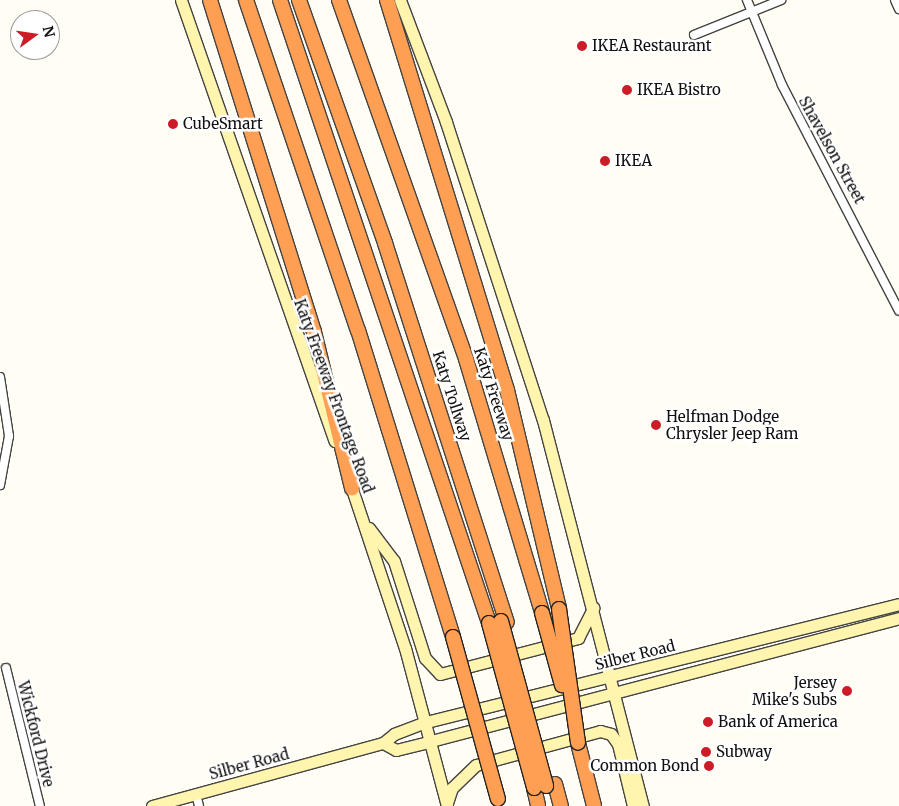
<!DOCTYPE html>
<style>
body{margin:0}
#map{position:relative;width:899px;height:806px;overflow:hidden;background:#fffdf4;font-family:Merriweather,serif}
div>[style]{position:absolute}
.roads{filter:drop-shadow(1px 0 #434343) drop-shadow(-1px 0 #434343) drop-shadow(0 1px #434343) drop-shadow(0 -1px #434343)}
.street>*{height:8px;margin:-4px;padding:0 4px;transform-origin:4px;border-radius:4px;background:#fff}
.secondary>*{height:11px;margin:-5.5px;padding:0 5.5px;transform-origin:5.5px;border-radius:5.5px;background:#fff5af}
.highway>*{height:14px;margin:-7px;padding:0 7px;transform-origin:7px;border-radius:7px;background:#fe9f53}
.bridges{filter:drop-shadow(1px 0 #212121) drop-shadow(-1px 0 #212121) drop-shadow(0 1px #212121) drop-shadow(0 -1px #212121)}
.highway-bridge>*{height:14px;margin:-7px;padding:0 7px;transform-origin:7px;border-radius:7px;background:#fe9f53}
.dots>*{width:14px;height:14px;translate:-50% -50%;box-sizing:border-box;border:2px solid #fff;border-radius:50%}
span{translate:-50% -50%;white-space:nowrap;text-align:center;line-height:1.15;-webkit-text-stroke:5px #fff;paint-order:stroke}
.poi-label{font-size:15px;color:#101010}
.left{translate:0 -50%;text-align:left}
.right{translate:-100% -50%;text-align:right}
.street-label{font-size:15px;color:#101010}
.north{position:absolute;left:10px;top:10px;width:50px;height:50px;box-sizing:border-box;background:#fff;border:1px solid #9f9f9f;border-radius:50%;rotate:76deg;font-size:14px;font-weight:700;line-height:20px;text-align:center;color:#101010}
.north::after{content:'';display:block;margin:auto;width:18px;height:22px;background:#cc1d27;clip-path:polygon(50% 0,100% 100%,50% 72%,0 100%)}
</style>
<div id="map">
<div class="roads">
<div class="street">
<i style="left:747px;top:0;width:92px;rotate:67.6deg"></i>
<i style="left:782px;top:85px;width:254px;rotate:62.6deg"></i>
<i style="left:895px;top:0;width:10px;rotate:66deg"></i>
<i style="left:694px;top:35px;width:94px;rotate:-21.9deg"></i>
<i style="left:0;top:377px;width:60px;rotate:81.3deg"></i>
<i style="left:9px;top:436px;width:50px;rotate:100.4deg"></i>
<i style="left:6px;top:668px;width:142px;rotate:76.2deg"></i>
<i style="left:196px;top:794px;width:12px;rotate:76deg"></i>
</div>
<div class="secondary">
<i style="left:181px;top:0;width:467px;rotate:70.8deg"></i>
<i style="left:400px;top:0;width:130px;rotate:69.3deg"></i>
<i style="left:446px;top:122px;width:313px;rotate:72deg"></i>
<i style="left:543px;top:420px;width:399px;rotate:75.5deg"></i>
<i style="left:349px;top:480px;width:177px;rotate:71.6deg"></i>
<i style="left:405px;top:648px;width:163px;rotate:75.1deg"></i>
<i style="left:369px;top:528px;width:41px;rotate:52.9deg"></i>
<i style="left:394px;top:561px;width:102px;rotate:72.3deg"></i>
<i style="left:425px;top:658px;width:22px;rotate:47deg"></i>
<i style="left:440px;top:674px;width:143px;rotate:-14.6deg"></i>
<i style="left:578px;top:638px;width:34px;rotate:-63deg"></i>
<i style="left:383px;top:743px;width:15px;rotate:28deg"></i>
<i style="left:396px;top:750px;width:36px;rotate:-14deg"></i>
<i style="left:431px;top:741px;width:484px;rotate:-14.7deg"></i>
<i style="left:447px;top:803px;width:16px;rotate:-72deg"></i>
<i style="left:452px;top:788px;width:33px;rotate:-44deg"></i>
<i style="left:476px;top:765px;width:129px;rotate:-15.3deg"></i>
<i style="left:600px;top:731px;width:11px;rotate:15deg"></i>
<i style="left:611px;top:734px;width:12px;rotate:55deg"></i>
<i style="left:618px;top:744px;width:64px;rotate:76.4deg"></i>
<i style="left:152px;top:806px;width:239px;rotate:-15.3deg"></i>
<i style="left:383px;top:743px;width:14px;rotate:-39deg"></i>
<i style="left:394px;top:734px;width:34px;rotate:-21deg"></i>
<i style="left:426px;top:722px;width:487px;rotate:-14deg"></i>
</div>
<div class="highway">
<i style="left:210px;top:0;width:348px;rotate:72.6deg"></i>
<i style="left:314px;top:332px;width:161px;rotate:76.3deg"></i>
<i style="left:246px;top:0;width:348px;rotate:71.3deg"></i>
<i style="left:358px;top:330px;width:321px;rotate:72.8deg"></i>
<i style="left:280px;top:0;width:657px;rotate:71.45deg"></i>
<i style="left:299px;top:0;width:258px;rotate:70.5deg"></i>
<i style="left:385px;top:243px;width:398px;rotate:72.2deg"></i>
<i style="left:339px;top:0;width:381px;rotate:70.5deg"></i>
<i style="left:466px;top:359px;width:265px;rotate:73.3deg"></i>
<i style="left:387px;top:0;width:408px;rotate:72.9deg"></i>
<i style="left:507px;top:390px;width:225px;rotate:76.6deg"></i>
<i style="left:578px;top:743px;width:65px;rotate:75.7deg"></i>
<i style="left:555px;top:784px;width:23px;rotate:75deg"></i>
<i style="left:534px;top:788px;width:18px;rotate:77deg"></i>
</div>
</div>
<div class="bridges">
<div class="highway-bridge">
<i style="left:559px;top:609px;width:135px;rotate:81.9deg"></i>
<i style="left:542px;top:613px;width:75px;rotate:74.5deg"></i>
<i style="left:501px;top:621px;width:171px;rotate:74.7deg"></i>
<i style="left:489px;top:623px;width:171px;rotate:74.7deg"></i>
<i style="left:453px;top:637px;width:168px;rotate:74.5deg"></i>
</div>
</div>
<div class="dots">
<i style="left:582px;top:46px;background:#cc1d27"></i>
<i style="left:627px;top:90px;background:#cc1d27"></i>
<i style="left:173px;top:124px;background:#cc1d27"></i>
<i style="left:605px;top:161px;background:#cc1d27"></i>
<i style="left:656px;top:425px;background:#cc1d27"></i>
<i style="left:847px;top:691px;background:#cc1d27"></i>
<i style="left:708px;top:722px;background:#cc1d27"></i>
<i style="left:706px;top:752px;background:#cc1d27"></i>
<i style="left:709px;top:766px;background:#cc1d27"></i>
</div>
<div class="poi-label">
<span class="left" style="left:592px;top:46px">IKEA Restaurant</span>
<span class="left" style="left:637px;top:90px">IKEA Bistro</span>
<span class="left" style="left:183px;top:124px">CubeSmart</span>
<span class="left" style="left:615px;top:161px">IKEA</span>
<span class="left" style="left:666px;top:425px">Helfman Dodge<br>Chrysler Jeep Ram</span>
<span class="right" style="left:837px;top:691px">Jersey<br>Mike's Subs</span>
<span class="left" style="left:718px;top:722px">Bank of America</span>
<span class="left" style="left:716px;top:752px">Subway</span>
<span class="right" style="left:699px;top:766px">Common Bond</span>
</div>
<div class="street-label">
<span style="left:832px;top:150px;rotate:61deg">Shavelson Street</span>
<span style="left:494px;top:394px;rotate:72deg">Katy Freeway</span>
<span style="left:334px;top:396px;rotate:70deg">Katy Freeway Frontage Road</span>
<span style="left:452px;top:396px;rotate:72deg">Katy Tollway</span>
<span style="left:635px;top:655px;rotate:-14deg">Silber Road</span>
<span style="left:36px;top:734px;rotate:76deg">Wickford Drive</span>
<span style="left:249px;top:764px;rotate:-15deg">Silber Road</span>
</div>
<div class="north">N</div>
</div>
